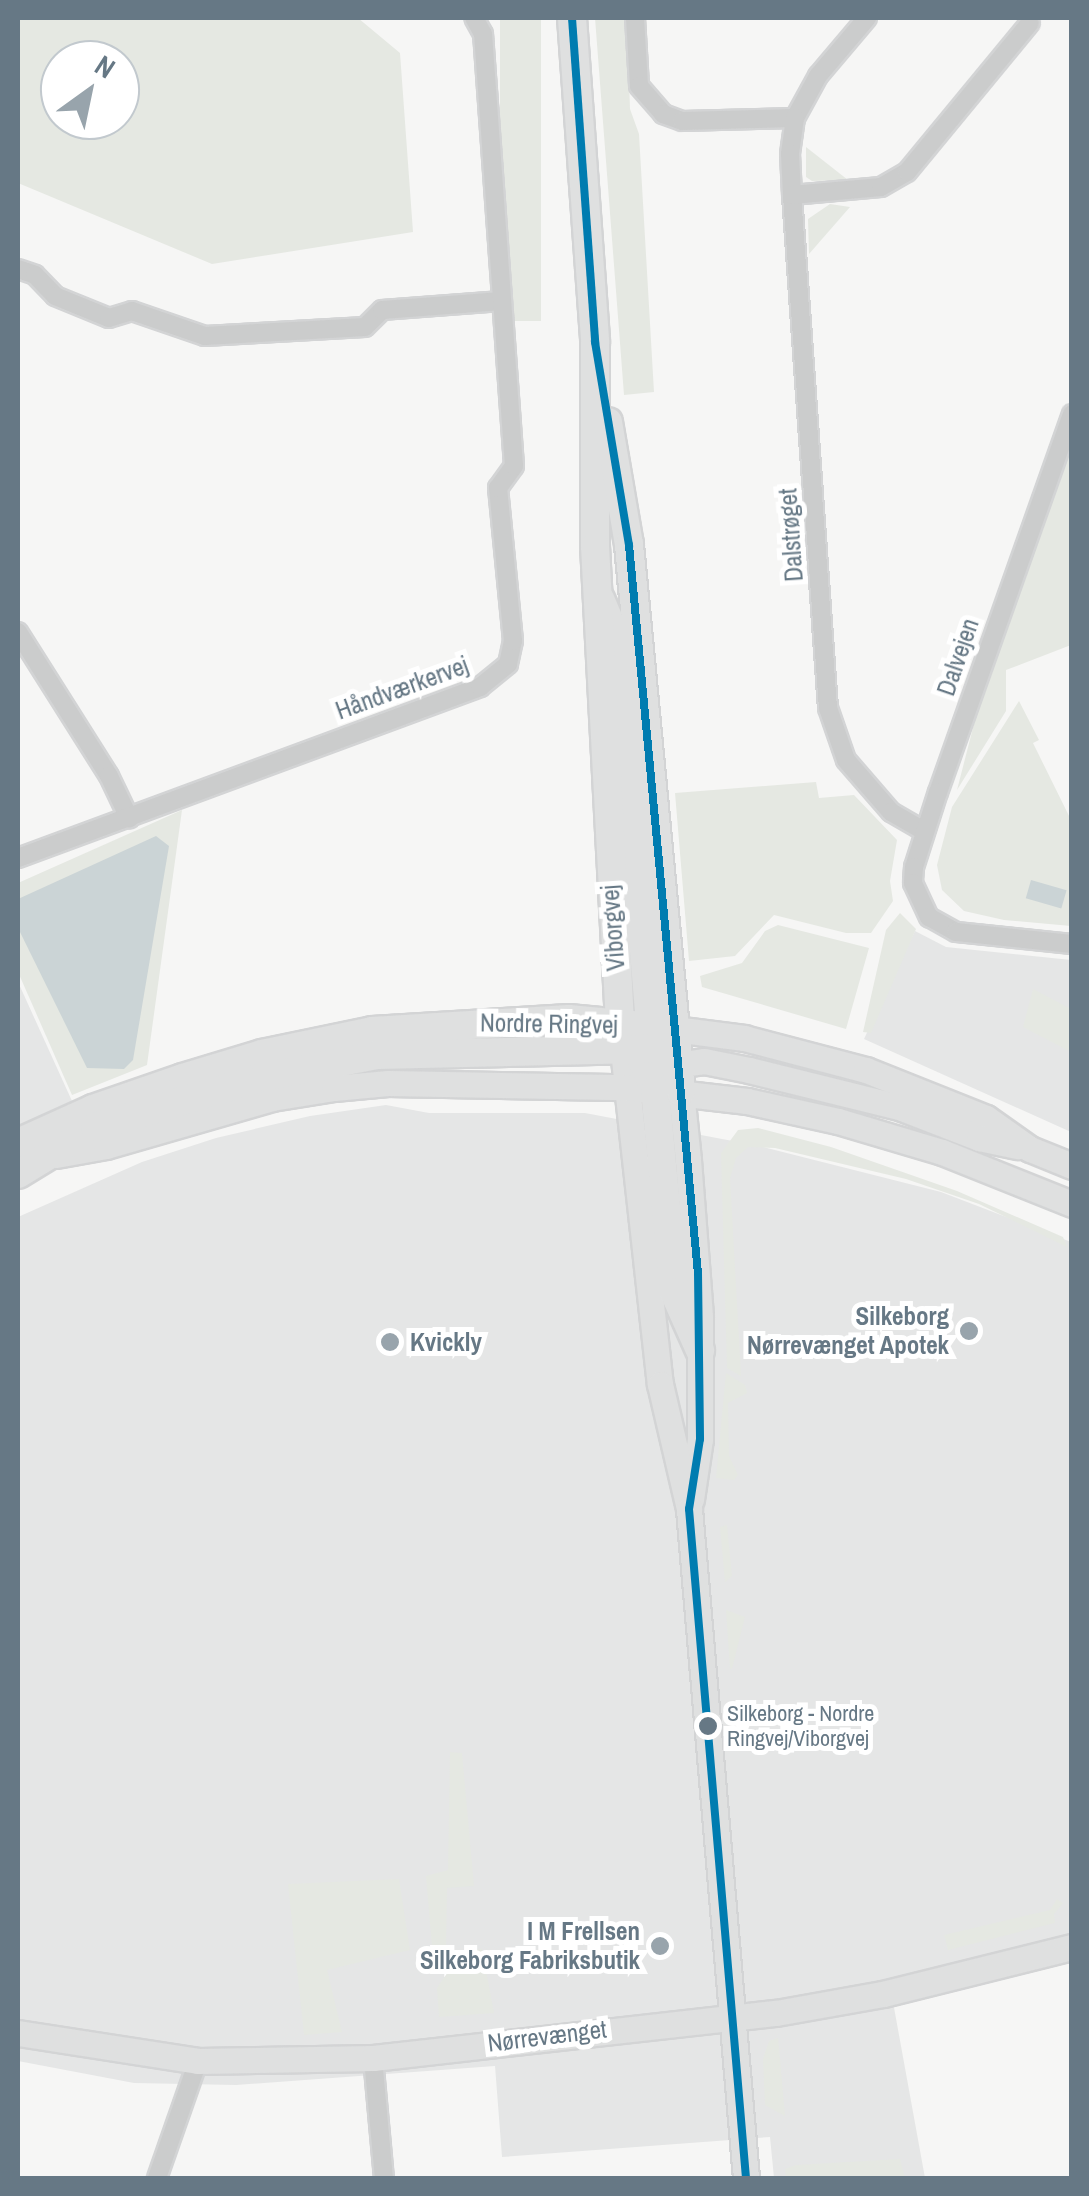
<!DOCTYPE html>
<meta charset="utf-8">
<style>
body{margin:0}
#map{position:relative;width:1089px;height:2196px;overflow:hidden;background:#f6f6f5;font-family:"Archivo Narrow",sans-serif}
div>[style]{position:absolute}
.built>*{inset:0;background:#e5e6e6}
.green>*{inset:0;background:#e5e8e2;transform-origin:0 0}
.water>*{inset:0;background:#cbd4d6;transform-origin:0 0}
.roads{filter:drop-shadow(2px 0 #d3d4d5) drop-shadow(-2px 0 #d3d4d5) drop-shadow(0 2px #d3d4d5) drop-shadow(0 -2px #d3d4d5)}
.street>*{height:18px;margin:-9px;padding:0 9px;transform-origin:9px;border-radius:9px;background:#cbcccc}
.secondary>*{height:25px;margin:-12.5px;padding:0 12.5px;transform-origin:12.5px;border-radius:12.5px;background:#dfe0e0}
.primary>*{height:28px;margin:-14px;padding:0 14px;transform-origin:14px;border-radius:14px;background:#dfe0e0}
.bus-1>*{height:8px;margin:-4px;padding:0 4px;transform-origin:4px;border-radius:4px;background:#007cb0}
.dots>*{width:28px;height:28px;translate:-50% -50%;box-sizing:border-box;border:5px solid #fff;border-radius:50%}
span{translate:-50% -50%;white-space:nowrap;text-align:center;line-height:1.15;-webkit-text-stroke:10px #fff;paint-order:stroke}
.bus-label{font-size:22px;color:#667885}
.left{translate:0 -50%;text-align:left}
.street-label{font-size:25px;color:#667885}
.poi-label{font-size:25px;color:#667885;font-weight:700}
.right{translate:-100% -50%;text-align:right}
.frame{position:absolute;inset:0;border:20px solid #667885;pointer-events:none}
.north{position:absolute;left:40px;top:40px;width:100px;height:100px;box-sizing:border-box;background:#fff;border:2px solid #c2c9ce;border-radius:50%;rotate:33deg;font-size:28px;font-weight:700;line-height:40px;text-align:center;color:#667885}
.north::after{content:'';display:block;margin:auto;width:35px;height:45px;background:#98a4ac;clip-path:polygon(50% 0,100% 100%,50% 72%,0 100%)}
</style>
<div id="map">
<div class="built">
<i style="clip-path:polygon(915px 931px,946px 947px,1071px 960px,1071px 1132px,864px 1039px)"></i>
<i style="clip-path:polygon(18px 982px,72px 1101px,18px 1126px)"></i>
<i style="clip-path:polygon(386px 1105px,429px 1113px,585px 1113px,759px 1146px,941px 1192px,1071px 1242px,1071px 1963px,893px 2002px,925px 2178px,774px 2178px,770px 2137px,502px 2157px,495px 2066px,236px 2085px,134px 2083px,18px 2061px,18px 1217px,142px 1162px,216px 1138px,310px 1116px)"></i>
</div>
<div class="green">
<i style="clip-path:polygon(evenodd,18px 18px,358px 18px,400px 53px,413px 232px,212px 264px,18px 183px,18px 18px,60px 60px,120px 60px,120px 120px,60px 120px,60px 60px)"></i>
<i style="left:500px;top:18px;width:41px;height:303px"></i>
<i style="clip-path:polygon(595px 18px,627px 18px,630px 109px,639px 134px,654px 392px,624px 395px)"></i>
<i style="clip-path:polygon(806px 147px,848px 180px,812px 181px,806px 177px)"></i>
<i style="clip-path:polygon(830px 204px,850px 207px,809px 254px,808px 219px)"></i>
<i style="clip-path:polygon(1071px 440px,1071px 645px,1006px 670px,1006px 711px,957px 790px,975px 720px)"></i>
<i style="clip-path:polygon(1019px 701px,1039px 740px,1033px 743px,1071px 820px,1071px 926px,1004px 920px,964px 911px,942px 890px,937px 865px,952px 807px)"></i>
<i style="clip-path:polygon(816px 782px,819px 798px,854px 795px,897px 840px,890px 881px,893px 901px,871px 933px,846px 933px,774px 915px,735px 956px,689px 961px,675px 793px)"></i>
<i style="clip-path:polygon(182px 810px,147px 1065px,72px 1095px,18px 972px,18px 883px)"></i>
<i style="clip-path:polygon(900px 913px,916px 929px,871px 1033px,863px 1032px,886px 930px)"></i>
<i style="clip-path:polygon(778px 925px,869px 948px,846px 1029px,702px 987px,700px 976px,742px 963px,765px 931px)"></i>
<i style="clip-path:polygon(1033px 989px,1071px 1009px,1071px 1052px,1023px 1027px)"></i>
<i style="clip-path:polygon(758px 1128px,831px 1147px,957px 1191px,1063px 1237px,1067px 1247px,979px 1204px,906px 1179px,775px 1148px,748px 1147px,736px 1158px,730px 1178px,741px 1376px,727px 1368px,721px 1153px,738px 1130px)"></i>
<i style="clip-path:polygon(726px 1373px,745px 1385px,747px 1393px,728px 1403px,729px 1456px,738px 1475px,734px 1480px,716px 1478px)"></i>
<i style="clip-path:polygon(727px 1525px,732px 1576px,725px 1582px,720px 1527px)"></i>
<i style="clip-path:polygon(726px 1610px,745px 1617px,732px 1669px,730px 1668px)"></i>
<i style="clip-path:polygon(450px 1752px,462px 1753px,474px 1886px,447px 1888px,446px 1946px,433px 1958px,426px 1876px,448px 1870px)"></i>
<i style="clip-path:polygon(399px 1879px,410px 1950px,327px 1970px,342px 2032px,304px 2035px,288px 1884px)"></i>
<i style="clip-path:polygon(1057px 1899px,1063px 1903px,1054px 1914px,1055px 1923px,948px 1950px,944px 1935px,1050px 1910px)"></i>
<i style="clip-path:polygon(482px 1949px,494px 2013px,439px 2017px,437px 1988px,461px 1952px)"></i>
<i style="clip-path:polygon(778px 2038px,779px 2048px,785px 2116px,765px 2105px,763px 2059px,769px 2041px)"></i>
<i style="clip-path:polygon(900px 2159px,905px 2178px,786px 2178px,785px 2169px,796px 2165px)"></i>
</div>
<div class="water">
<i style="clip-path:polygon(156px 836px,169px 846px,133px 1060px,124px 1069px,87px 1068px,18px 928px,18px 899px)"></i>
<i style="left:1031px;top:880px;width:37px;height:19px;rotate:16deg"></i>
</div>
<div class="roads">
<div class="street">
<i style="left:635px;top:18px;width:68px;rotate:86.6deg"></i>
<i style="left:639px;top:86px;width:37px;rotate:49deg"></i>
<i style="left:663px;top:114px;width:20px;rotate:20deg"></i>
<i style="left:682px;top:121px;width:113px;rotate:-1.5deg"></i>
<i style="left:867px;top:18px;width:76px;rotate:130.2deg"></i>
<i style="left:818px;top:76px;width:48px;rotate:118.7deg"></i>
<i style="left:795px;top:118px;width:36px;rotate:98deg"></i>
<i style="left:790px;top:154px;width:41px;rotate:87.2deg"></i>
<i style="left:792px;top:195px;width:514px;rotate:85.99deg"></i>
<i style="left:828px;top:708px;width:55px;rotate:70.9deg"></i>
<i style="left:846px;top:760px;width:69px;rotate:49.1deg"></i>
<i style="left:891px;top:812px;width:39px;rotate:30deg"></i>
<i style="left:792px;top:195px;width:89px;rotate:-5.1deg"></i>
<i style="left:881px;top:187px;width:30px;rotate:-30deg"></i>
<i style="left:907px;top:172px;width:193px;rotate:-50.5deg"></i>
<i style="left:18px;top:269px;width:18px;rotate:19deg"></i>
<i style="left:35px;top:275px;width:29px;rotate:46deg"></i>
<i style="left:55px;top:296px;width:58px;rotate:22.2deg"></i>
<i style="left:109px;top:318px;width:24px;rotate:-17deg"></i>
<i style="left:132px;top:311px;width:77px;rotate:18.9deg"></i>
<i style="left:205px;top:336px;width:160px;rotate:-3.2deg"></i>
<i style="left:365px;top:327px;width:24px;rotate:-45deg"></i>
<i style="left:382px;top:310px;width:120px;rotate:-4.3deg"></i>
<i style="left:1072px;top:414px;width:401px;rotate:109.5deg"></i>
<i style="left:938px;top:792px;width:79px;rotate:107.7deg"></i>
<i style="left:914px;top:867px;width:16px;rotate:94deg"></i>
<i style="left:913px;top:883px;width:38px;rotate:65deg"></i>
<i style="left:929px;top:917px;width:31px;rotate:29deg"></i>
<i style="left:956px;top:932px;width:117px;rotate:5.9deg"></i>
<i style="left:18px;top:632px;width:170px;rotate:57.7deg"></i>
<i style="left:109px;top:776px;width:47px;rotate:64.5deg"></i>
<i style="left:18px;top:858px;width:493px;rotate:-20.3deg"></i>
<i style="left:480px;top:687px;width:36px;rotate:-39deg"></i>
<i style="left:508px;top:664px;width:24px;rotate:-78deg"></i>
<i style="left:513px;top:641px;width:154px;rotate:-95.6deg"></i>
<i style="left:498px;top:488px;width:27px;rotate:-54deg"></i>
<i style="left:514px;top:466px;width:433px;rotate:-94.1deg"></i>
<i style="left:483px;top:34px;width:18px;rotate:-119deg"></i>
<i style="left:373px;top:2058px;width:121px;rotate:84.8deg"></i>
<i style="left:157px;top:2178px;width:124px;rotate:-70.7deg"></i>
</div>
<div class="secondary">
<i style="left:601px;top:598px;width:39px;rotate:67deg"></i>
<i style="left:616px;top:634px;width:393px;rotate:85.3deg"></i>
<i style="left:648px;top:1026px;width:43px;rotate:69.4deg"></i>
<i style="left:663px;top:1066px;width:32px;rotate:55deg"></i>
<i style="left:681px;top:1092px;width:68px;rotate:84.1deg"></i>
<i style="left:688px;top:1160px;width:157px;rotate:85.6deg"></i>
<i style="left:700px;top:1317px;width:122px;rotate:90deg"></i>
<i style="left:700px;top:1439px;width:61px;rotate:98.5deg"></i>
<i style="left:674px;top:1029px;width:71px;rotate:7.3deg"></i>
<i style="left:744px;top:1038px;width:126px;rotate:14.7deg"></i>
<i style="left:866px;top:1070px;width:129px;rotate:21.8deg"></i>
<i style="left:986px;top:1118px;width:54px;rotate:35.2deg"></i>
<i style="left:1030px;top:1149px;width:45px;rotate:22deg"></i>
<i style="left:621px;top:1032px;width:354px;rotate:83.7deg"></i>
<i style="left:660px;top:1384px;width:128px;rotate:76.9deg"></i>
<i style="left:689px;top:1509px;width:671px;rotate:85.13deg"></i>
<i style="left:660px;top:1067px;width:44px;rotate:-7.8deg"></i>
<i style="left:704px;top:1061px;width:46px;rotate:11.3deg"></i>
<i style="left:749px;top:1070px;width:158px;rotate:13.9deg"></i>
<i style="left:902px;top:1108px;width:83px;rotate:21.3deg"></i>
<i style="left:979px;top:1138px;width:40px;rotate:12deg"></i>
<i style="left:56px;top:1155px;width:51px;rotate:-10.2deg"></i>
<i style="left:106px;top:1146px;width:173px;rotate:-16.1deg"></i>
<i style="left:272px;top:1098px;width:63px;rotate:-9.2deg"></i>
<i style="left:334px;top:1088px;width:54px;rotate:-5.3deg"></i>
<i style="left:388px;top:1083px;width:238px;rotate:1deg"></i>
<i style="left:626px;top:1087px;width:122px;rotate:6.6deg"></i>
<i style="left:747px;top:1101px;width:93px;rotate:12.4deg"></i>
<i style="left:838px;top:1121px;width:109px;rotate:16.6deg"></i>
<i style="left:942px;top:1152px;width:140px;rotate:21.8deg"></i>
<i style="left:18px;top:2033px;width:182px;rotate:8.8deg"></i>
<i style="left:198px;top:2061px;width:175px;rotate:-1deg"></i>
<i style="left:373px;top:2058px;width:406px;rotate:-6.4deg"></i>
<i style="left:776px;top:2013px;width:109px;rotate:-10.1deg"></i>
<i style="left:883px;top:1994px;width:195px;rotate:-14deg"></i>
</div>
<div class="primary">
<i style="left:572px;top:18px;width:325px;rotate:85.9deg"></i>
<i style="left:595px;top:342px;width:204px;rotate:90deg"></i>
<i style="left:595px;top:546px;width:479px;rotate:87deg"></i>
<i style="left:620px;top:1024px;width:23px;rotate:52deg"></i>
<i style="left:634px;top:1042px;width:52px;rotate:66.4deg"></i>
<i style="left:655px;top:1090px;width:203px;rotate:84.6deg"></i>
<i style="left:674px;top:1292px;width:64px;rotate:65.9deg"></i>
<i style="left:608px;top:422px;width:125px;rotate:80.3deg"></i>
<i style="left:629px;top:545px;width:549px;rotate:84.57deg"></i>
<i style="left:18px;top:1143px;width:82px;rotate:-24.4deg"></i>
<i style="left:93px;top:1109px;width:95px;rotate:-19deg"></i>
<i style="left:183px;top:1078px;width:83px;rotate:-16.9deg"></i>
<i style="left:262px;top:1054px;width:112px;rotate:-11.8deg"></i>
<i style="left:372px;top:1031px;width:197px;rotate:-3.5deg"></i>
<i style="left:569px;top:1019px;width:105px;rotate:5.4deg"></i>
<i style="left:18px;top:1174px;width:90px;rotate:-31.4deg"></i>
<i style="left:95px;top:1127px;width:175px;rotate:-16.6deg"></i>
<i style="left:263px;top:1077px;width:116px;rotate:-10.9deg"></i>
<i style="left:377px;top:1055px;width:274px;rotate:-1.3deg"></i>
</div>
</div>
<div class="bus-1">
<i style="left:572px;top:18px;width:325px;rotate:85.9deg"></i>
<i style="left:595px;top:342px;width:206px;rotate:80.5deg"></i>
<i style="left:629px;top:545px;width:731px;rotate:84.59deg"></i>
<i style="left:698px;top:1273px;width:166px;rotate:89.3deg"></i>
<i style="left:700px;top:1439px;width:71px;rotate:98.9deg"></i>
<i style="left:689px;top:1509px;width:671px;rotate:85.13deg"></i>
</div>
<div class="dots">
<i style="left:969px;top:1331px;background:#98a4ac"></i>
<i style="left:390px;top:1342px;background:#98a4ac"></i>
<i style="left:708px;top:1726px;background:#667885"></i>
<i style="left:660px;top:1946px;background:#98a4ac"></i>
</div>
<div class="bus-label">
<span class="left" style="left:727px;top:1726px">Silkeborg - Nordre<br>Ringvej/Viborgvej</span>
</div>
<div class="street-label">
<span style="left:791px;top:535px;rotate:-94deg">Dalstrøget</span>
<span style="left:958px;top:657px;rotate:-71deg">Dalvejen</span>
<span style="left:402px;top:688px;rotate:-20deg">Håndværkervej</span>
<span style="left:613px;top:928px;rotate:-94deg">Viborgvej</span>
<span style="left:549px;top:1024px;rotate:1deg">Nordre Ringvej</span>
<span style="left:547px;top:2036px;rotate:-7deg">Nørrevænget</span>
</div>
<div class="poi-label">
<span class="right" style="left:949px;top:1331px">Silkeborg<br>Nørrevænget Apotek</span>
<span class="left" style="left:410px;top:1342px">Kvickly</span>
<span class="right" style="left:640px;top:1946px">I M Frellsen<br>Silkeborg Fabriksbutik</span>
</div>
<div class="frame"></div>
<div class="north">N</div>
</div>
